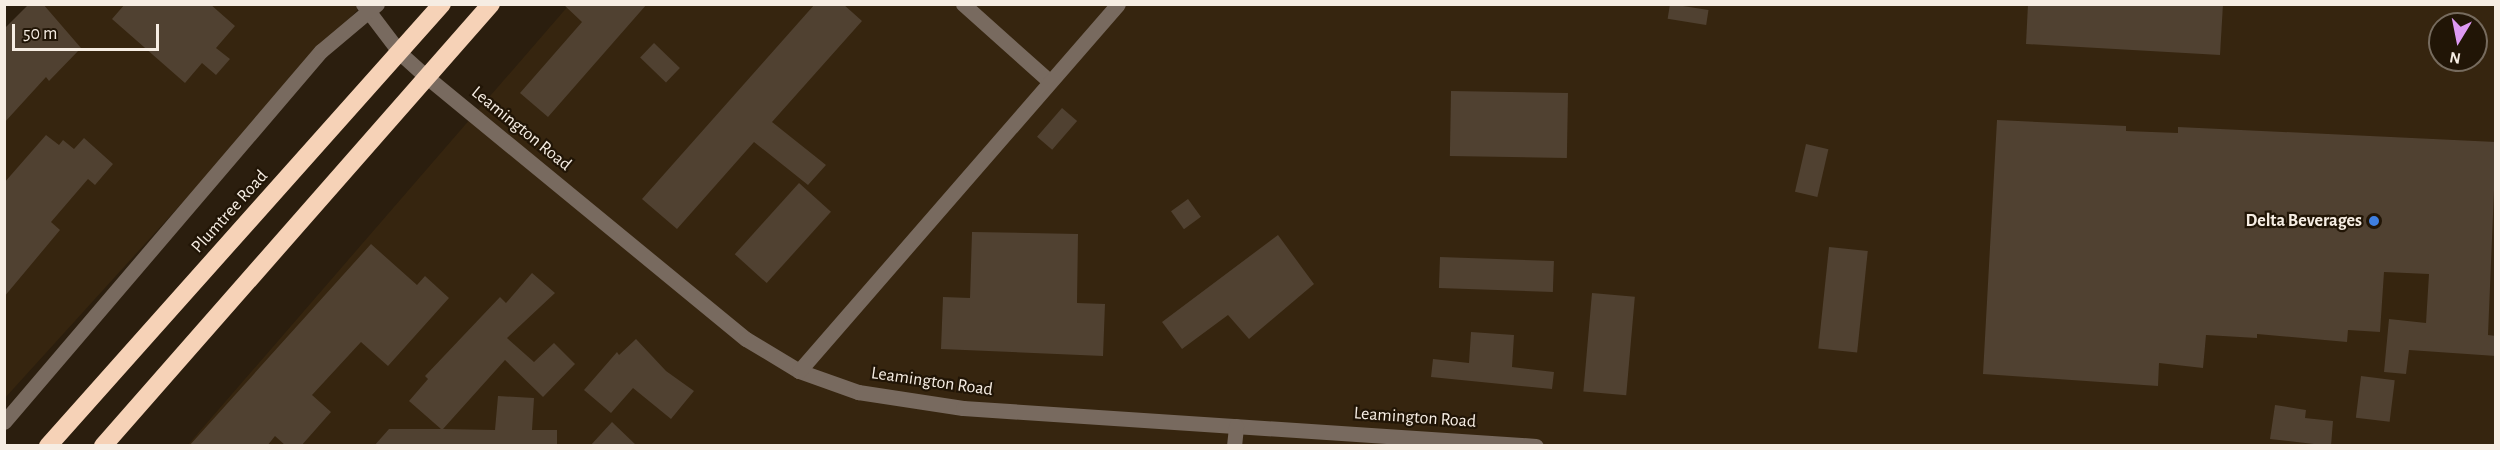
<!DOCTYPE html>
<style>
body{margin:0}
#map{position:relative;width:2500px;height:450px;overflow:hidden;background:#2b1e0e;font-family:"Alegreya Sans",sans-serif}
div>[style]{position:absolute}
.built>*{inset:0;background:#36250f}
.building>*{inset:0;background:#504131;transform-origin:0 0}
.minor>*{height:15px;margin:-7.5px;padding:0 7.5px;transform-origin:7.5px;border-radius:7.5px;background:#786a5f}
.highway>*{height:18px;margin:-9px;padding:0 9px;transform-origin:9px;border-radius:9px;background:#f6d2b7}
.dots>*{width:16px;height:16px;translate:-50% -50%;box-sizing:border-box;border:3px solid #211506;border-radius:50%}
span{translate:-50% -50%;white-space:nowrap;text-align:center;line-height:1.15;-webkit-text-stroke:4.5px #211506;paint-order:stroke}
.street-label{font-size:18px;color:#f6ede3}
.poi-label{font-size:18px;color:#f6ede3;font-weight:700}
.right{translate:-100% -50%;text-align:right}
.frame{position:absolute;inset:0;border:6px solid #f6ede3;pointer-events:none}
.north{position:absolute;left:2428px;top:12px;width:60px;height:60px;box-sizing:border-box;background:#211506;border:2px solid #766b5e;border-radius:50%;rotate:190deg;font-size:16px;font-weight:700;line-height:24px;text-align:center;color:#f6ede3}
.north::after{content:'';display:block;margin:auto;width:21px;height:27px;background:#dd99f3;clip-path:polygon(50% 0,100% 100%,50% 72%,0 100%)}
.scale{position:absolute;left:12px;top:24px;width:147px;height:27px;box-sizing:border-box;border:3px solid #f6ede3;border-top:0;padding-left:8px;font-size:18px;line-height:21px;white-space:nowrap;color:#f6ede3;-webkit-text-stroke:4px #211506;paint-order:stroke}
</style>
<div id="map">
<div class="built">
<i style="clip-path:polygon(36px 5px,362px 5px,5px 398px,5px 41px)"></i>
<i style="clip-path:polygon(evenodd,569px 5px,2495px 5px,2495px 445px,187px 446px,569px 5px,2440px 24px,2476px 24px,2476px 60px,2440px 60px,2440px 24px)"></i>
</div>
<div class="building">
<i style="clip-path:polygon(29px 4px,43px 4px,81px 48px,49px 81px,46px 77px,4px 123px,4px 29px)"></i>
<i style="clip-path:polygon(125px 4px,210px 4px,235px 26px,216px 48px,230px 59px,216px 75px,202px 63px,185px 83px,112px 19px)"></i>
<i style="clip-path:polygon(563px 4px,647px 4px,548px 117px,520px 93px,582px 22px)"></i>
<i style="clip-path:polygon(815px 4px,843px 4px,862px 21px,772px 122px,826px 165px,808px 185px,754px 142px,677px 229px,642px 199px)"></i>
<i style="left:1670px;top:4px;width:39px;height:15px;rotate:9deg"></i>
<i style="clip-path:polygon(2028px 4px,2223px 4px,2220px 55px,2026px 44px)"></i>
<i style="left:654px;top:43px;width:36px;height:20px;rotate:44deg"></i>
<i style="left:1451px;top:91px;width:117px;height:65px;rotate:1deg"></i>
<i style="left:1062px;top:108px;width:20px;height:38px;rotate:41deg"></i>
<i style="clip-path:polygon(1997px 120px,2126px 126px,2126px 131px,2178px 133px,2178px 127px,2496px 142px,2488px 335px,2496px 336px,2496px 356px,2409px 350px,2406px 374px,2384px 372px,2389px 319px,2426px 323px,2429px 274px,2384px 272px,2380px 332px,2348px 330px,2347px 342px,2257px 334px,2257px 338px,2206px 335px,2203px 368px,2159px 363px,2158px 386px,1983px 374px)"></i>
<i style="clip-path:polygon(46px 135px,59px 145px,63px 140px,74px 149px,84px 138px,113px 164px,95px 185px,88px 179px,51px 222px,60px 230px,4px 297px,4px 183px)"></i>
<i style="left:1806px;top:144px;width:23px;height:49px;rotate:13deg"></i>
<i style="left:799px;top:183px;width:43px;height:96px;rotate:42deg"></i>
<i style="left:1188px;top:199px;width:22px;height:21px;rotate:54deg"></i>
<i style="clip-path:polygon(972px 232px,1078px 234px,1077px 303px,1105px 304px,1103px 356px,941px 349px,943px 297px,970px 298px)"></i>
<i style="clip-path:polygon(1278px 235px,1314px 284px,1249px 339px,1228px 315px,1182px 349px,1162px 322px)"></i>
<i style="clip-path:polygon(371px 244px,417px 285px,425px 276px,449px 298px,388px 366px,361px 342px,312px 395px,331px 412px,301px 446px,286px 446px,275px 436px,267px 446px,189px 446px)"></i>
<i style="left:1829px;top:247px;width:39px;height:102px;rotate:6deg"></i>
<i style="left:1440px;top:257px;width:114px;height:31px;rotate:2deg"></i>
<i style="clip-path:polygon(532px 273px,555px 293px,507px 338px,534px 362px,554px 343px,575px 364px,543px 397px,505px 360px,443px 429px,495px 430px,498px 396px,534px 398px,532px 430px,557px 430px,557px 446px,374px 446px,389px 429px,441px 429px,409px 401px,428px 379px,425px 376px,500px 297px,506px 303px)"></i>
<i style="left:1592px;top:293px;width:43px;height:99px;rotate:5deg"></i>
<i style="clip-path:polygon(1471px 332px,1514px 335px,1512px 367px,1554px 372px,1552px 389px,1431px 377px,1433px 359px,1469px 363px)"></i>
<i style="clip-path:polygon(636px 339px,666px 371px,694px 391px,671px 419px,633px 388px,611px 413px,584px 390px,617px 352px,619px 355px)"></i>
<i style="left:2361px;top:376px;width:34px;height:42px;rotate:7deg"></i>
<i style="clip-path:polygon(2275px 405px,2306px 410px,2305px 418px,2333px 421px,2331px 446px,2270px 439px)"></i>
<i style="clip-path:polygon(612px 422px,637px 446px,590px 446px)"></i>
</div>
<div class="minor">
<i style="left:363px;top:4px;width:63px;rotate:52.8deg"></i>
<i style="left:401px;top:54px;width:36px;rotate:42deg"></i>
<i style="left:428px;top:78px;width:411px;rotate:39.4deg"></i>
<i style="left:746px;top:339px;width:62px;rotate:31.1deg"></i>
<i style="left:799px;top:371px;width:63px;rotate:19.6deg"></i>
<i style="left:858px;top:392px;width:106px;rotate:8.7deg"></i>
<i style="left:963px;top:408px;width:574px;rotate:3.79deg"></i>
<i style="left:963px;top:4px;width:115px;rotate:41.8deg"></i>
<i style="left:799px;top:371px;width:486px;rotate:-49deg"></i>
<i style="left:4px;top:422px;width:488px;rotate:-49.5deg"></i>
<i style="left:321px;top:51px;width:73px;rotate:-40deg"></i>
<i style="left:1234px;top:446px;width:20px;rotate:-84deg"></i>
</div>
<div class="highway">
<i style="left:48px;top:446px;width:592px;rotate:-48.29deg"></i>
<i style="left:103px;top:446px;width:588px;rotate:-48.72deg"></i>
</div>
<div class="dots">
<i style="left:2374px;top:221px;background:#3f7fe0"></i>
</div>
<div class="street-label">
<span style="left:521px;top:129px;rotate:39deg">Leamington Road</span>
<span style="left:230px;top:212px;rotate:-48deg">Plumtree Road</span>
<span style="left:932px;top:382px;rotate:8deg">Leamington Road</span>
<span style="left:1415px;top:418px;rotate:4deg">Leamington Road</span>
</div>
<div class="poi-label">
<span class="right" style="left:2362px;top:221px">Delta Beverages</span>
</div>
<div class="frame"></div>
<div class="north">N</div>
<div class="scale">50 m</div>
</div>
